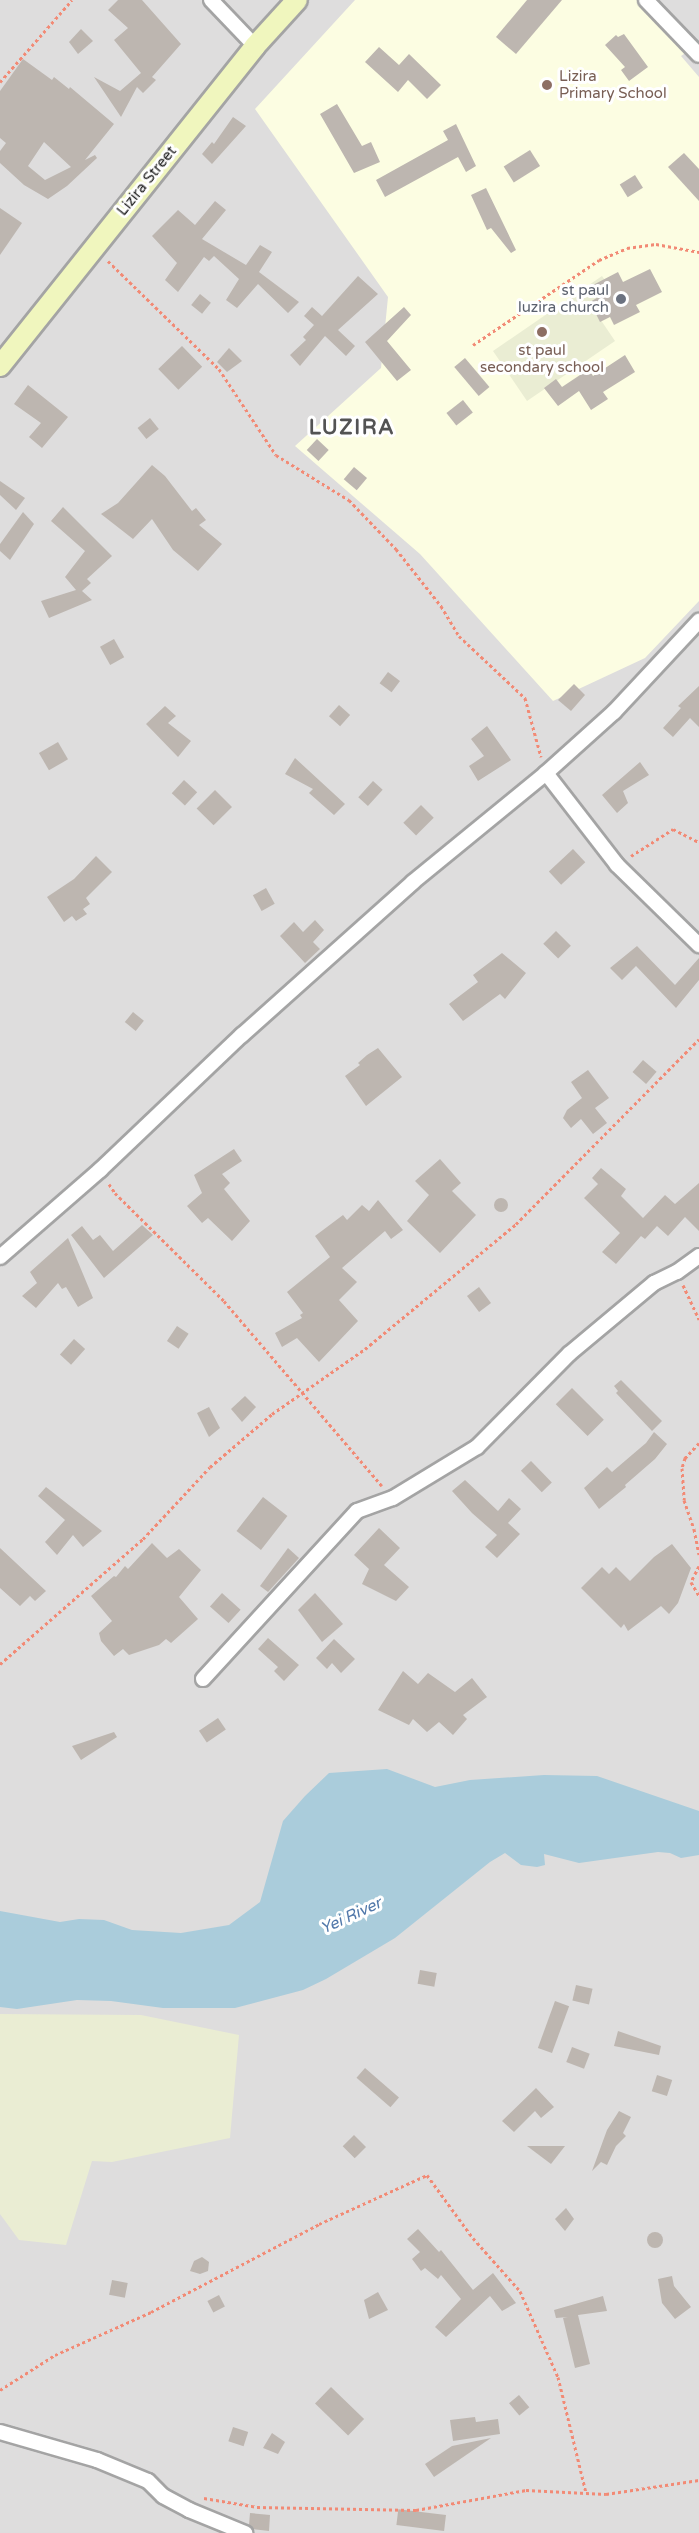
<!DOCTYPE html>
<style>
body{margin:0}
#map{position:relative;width:699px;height:2533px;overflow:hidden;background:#f0ede7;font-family:"Varela Round",sans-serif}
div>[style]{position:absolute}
.residential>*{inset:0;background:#dedddd;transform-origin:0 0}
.education>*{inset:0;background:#fcfde2}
.farmland>*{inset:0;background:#eaedd3}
.water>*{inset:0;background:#aaccdb}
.building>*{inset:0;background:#bdb6b0;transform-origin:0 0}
.round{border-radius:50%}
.path>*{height:3px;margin-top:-1.5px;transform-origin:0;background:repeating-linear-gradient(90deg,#f28a75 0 3px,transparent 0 6px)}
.roads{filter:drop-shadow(2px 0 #a4a4a4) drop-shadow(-2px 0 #a4a4a4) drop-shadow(0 2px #a4a4a4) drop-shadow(0 -2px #a4a4a4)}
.street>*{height:14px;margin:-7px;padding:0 7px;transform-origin:7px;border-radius:7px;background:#fff}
.secondary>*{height:20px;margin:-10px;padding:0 10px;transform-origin:10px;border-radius:10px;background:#f0f6be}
.dots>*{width:16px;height:16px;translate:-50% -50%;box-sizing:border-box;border:3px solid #fff;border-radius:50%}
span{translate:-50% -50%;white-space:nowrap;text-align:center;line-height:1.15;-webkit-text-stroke:6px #fff;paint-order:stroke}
.education-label{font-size:15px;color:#785e54}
.left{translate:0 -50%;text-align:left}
.street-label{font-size:15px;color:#202020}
.worship-label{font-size:15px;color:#5b616d}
.right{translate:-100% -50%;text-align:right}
.water-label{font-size:16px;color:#5178aa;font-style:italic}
.district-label{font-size:21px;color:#535353;font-weight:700;letter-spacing:1.5px}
</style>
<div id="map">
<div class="residential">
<i style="left:0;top:0;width:699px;height:2533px"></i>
</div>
<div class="education">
<i style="clip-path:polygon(355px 0,639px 0,690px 50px,681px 56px,699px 77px,699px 601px,645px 658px,553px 701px,420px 554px,295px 446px,381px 368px,388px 297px,255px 109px)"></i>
</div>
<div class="farmland">
<i style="clip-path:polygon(602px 276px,611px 289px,590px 304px,615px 341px,527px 401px,493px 351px)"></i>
<i style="clip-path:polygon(0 2014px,141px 2015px,239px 2035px,230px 2138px,112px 2162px,92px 2161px,66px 2245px,19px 2240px,0 2214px)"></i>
</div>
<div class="water">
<i style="clip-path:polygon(387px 1769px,435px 1787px,470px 1780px,544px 1775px,597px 1776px,699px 1811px,699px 1855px,681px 1858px,670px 1853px,658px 1852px,579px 1863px,544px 1854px,545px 1865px,537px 1867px,521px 1865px,505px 1853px,490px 1862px,395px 1938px,326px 1979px,303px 1990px,235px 2008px,163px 2008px,111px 2001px,77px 2000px,17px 2009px,0 2007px,0 1911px,60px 1922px,79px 1919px,104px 1920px,132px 1930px,181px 1933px,229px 1925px,260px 1902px,283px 1821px,305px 1796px,329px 1773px)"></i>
</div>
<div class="building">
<i style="clip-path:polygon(118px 0,142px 0,181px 44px,152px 77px,156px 80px,143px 93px,137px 87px,121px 117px,94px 77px,120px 91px,141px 73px,114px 40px,128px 28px,108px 10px)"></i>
<i style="clip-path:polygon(527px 0,562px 0,516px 54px,496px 37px)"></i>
<i style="clip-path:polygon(81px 29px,93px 41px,78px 54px,69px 42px)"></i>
<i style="clip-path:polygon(624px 34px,648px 67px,629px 81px,621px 70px,625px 67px,605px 45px,616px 35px,618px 37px)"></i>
<i style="clip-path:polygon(379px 47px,399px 65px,409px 54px,441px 85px,427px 99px,408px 80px,398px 92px,365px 62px)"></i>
<i style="clip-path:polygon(evenodd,23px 59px,52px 80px,54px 77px,69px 89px,70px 87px,114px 124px,85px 160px,95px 155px,97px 158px,67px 186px,48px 199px,24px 185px,0 163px,0 151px,6px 143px,0 138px,0 91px,23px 59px,44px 142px,71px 167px,45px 180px,28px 166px,44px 142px)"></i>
<i style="clip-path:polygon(337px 104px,362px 146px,371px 142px,380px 162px,354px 173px,320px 114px)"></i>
<i style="clip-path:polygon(233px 117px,246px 126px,212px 164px,202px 154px,212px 142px,214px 144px)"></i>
<i style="clip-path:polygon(456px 124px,476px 166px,466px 172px,458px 157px,385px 197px,376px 180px,448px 140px,443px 131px)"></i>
<i style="left:530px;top:150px;width:19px;height:31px;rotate:58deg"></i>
<i style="clip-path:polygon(684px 153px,699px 169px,699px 201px,668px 167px)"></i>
<i style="left:635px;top:175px;width:15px;height:18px;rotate:58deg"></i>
<i style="clip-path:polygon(486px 188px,516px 250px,511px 253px,491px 228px,487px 230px,471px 195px)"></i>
<i style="clip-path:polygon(215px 201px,226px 210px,202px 239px,246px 265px,260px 245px,272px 252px,259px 272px,299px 302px,288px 313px,258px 284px,237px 308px,226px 300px,239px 279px,214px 256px,209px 261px,204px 257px,178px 292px,165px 280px,177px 263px,152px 236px,178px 210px,195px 225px)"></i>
<i style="clip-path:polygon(0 208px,22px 223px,0 255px)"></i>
<i style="clip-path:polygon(650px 269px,662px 292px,636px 305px,640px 312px,614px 325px,610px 317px,600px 322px,590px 302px,600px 296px,593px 285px,618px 272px,623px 282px)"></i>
<i style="clip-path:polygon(358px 276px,378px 294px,338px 330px,355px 346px,346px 356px,325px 336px,300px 366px,290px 355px,306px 340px,303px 337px,314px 325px,304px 316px,312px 307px,322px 316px)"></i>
<i style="left:200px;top:294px;width:14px;height:14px;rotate:39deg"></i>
<i style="clip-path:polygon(404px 307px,411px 315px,387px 341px,411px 370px,397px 381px,365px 342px)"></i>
<i style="left:182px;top:346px;width:29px;height:33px;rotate:46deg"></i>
<i style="clip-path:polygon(229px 348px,242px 361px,227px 372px,217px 362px)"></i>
<i style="clip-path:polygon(625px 355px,635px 372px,603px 392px,608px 399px,591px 410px,579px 391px,558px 406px,544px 388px,556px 379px,562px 387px,589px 369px,593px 376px)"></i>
<i style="left:465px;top:358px;width:38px;height:14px;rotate:50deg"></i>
<i style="clip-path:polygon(28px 385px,68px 417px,42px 448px,29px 437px,41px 423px,14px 404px)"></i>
<i style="left:463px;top:400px;width:16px;height:21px;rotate:52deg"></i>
<i style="left:150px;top:418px;width:14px;height:16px;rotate:51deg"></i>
<i style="left:317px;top:439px;width:16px;height:15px;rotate:43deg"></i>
<i style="clip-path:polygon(152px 465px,165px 476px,192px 511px,196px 508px,206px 520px,199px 525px,222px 544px,198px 571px,173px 550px,152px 519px,133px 539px,101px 514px,118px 503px)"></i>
<i style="left:354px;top:467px;width:17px;height:16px;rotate:40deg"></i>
<i style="clip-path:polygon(0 481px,25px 498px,16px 510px,0 495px)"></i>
<i style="clip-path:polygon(63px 507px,112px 556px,87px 579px,91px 583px,82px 591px,92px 600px,49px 618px,41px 601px,76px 590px,65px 577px,85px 551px,51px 521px)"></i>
<i style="clip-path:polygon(23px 512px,34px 524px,10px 560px,0 551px,0 544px)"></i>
<i style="left:114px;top:639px;width:21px;height:16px;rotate:61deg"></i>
<i style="left:388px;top:672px;width:15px;height:14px;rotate:37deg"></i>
<i style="clip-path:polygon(574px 684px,585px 695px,571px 711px,558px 700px)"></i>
<i style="clip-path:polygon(699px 686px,699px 727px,690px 718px,673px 737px,663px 728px,681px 708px,678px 706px)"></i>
<i style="left:339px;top:705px;width:15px;height:15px;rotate:42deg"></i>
<i style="clip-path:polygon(165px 706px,176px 716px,168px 723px,191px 741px,178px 757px,146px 724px)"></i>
<i style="clip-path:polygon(487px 726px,511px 760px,478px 781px,469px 766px,484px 756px,471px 739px)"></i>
<i style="left:58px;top:742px;width:20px;height:22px;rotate:60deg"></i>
<i style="clip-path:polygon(295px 758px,345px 804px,334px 815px,309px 793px,313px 789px,285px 774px)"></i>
<i style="clip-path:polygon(640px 762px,649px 775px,623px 791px,628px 803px,617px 813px,602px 795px)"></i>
<i style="left:184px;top:780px;width:18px;height:18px;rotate:43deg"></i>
<i style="left:373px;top:781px;width:13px;height:22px;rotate:42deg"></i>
<i style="left:215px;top:790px;width:24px;height:26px;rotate:45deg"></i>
<i style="left:421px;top:805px;width:18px;height:25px;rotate:45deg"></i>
<i style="left:573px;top:849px;width:18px;height:33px;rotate:47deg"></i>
<i style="clip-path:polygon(96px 856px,112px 872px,86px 898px,90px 904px,83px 909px,87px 914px,76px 921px,72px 916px,64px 922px,47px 897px,74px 879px)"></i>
<i style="left:266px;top:888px;width:18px;height:15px;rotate:61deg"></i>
<i style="clip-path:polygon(315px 920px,324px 930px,313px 942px,320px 949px,305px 963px,280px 936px,294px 922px,303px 932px)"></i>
<i style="left:556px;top:931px;width:21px;height:18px;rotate:45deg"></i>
<i style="clip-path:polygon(637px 946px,675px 985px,699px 958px,699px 980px,676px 1008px,636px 966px,622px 980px,610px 968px)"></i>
<i style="clip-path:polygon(502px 953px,526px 973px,505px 999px,500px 994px,463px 1021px,449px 1004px,478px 982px,473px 975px)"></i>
<i style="left:133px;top:1012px;width:14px;height:13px;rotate:39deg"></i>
<i style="clip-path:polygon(378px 1048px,402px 1077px,366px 1106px,345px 1076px,360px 1065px,358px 1063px,367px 1055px)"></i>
<i style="left:643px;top:1060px;width:18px;height:16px;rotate:41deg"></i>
<i style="clip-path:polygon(588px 1070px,609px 1098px,595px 1108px,607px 1123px,593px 1134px,581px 1119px,571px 1128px,563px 1118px,567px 1110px,582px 1098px,571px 1082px)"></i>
<i style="clip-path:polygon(234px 1149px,242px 1161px,222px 1174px,230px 1183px,224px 1189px,250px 1221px,232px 1241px,208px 1218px,202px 1223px,187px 1206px,202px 1193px,194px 1175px)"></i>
<i style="clip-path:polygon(440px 1159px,461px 1183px,452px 1191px,476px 1215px,440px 1253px,407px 1221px,429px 1195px,415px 1181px)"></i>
<i style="clip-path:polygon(601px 1168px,626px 1189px,621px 1196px,643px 1218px,665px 1195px,675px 1204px,699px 1183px,699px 1231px,685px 1217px,668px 1236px,657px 1226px,645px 1239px,641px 1236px,616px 1264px,602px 1252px,620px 1233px,584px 1198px,598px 1184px,592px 1178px)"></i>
<i class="round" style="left:494px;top:1198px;width:14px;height:14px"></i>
<i style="clip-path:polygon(378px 1200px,403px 1230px,391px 1239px,385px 1231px,342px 1268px,357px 1282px,339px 1300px,358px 1321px,319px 1362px,297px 1338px,282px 1347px,275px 1333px,302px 1318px,300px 1315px,303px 1313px,287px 1292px,330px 1257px,315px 1236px,343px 1215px,347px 1220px,362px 1205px,369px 1211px)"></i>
<i style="clip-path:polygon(142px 1225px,153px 1235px,104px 1278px,71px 1235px,82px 1226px,93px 1240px,100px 1235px,113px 1251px)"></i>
<i style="clip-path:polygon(68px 1238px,93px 1298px,78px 1307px,66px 1287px,62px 1289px,58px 1283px,36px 1308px,22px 1296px,37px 1283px,30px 1272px)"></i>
<i style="left:479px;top:1287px;width:20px;height:15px;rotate:53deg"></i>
<i style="left:177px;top:1326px;width:14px;height:18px;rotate:34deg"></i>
<i style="left:74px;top:1339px;width:15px;height:21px;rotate:42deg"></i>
<i style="clip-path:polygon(621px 1380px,662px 1421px,652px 1431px,616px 1393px,618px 1391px,614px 1386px)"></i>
<i style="left:572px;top:1388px;width:45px;height:23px;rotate:45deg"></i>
<i style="clip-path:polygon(245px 1396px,256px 1407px,242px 1422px,231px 1409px)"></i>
<i style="clip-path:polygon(209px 1407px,220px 1428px,209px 1437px,197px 1413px)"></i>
<i style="clip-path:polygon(654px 1432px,667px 1444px,655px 1459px,625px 1485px,626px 1487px,599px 1509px,584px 1488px,607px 1467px,612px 1472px,646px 1443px)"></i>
<i style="left:531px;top:1461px;width:30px;height:14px;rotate:46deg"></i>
<i style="clip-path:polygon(465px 1480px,498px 1511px,509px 1498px,521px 1509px,508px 1523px,520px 1534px,497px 1558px,485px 1547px,497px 1535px,472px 1513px,452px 1491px)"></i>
<i style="clip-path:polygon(46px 1487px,102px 1531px,83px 1547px,73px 1535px,57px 1555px,45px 1542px,65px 1520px,38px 1496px)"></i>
<i style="left:263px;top:1497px;width:31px;height:43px;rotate:38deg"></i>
<i style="clip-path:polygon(379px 1528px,400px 1548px,384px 1565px,409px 1587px,396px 1601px,362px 1584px,369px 1569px,354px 1555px)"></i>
<i style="clip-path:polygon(152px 1543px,167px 1558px,179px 1549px,201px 1570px,179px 1597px,198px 1619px,171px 1643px,166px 1639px,159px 1645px,129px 1655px,123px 1649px,114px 1656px,101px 1641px,99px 1633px,112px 1621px,91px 1596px,114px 1576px,116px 1577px,125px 1566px,128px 1569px)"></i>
<i style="clip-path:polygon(672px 1544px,691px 1568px,678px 1603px,669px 1614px,661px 1606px,628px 1631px,624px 1624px,621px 1628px,581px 1588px,602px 1567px,609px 1574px,616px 1567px,630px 1581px,654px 1557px)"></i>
<i style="clip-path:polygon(0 1548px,46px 1591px,35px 1601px,30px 1596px,20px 1606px,0 1588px)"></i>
<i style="clip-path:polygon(288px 1548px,299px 1558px,268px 1592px,260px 1586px)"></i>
<i style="left:222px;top:1593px;width:25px;height:18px;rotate:42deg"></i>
<i style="clip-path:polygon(315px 1593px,343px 1624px,322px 1642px,298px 1610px)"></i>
<i style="clip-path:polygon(268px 1638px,299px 1665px,284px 1681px,274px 1671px,278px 1667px,258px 1649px)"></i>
<i style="clip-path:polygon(334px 1639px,355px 1659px,341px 1673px,332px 1663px,327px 1669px,316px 1658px)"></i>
<i style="clip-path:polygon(403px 1671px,418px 1684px,428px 1673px,455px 1692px,472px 1678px,487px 1697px,463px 1715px,467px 1719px,453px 1735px,439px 1722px,427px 1732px,413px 1719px,409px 1725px,378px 1710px)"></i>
<i style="left:218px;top:1718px;width:14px;height:23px;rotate:56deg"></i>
<i style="clip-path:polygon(114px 1732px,117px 1737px,81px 1760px,72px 1746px)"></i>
<i style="left:420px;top:1970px;width:17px;height:14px;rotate:10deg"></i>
<i style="left:576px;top:1985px;width:17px;height:16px;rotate:13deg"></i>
<i style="left:555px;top:2001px;width:15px;height:50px;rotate:20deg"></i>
<i style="clip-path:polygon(618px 2031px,661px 2046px,659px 2055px,614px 2046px)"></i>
<i style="left:572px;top:2047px;width:19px;height:16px;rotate:21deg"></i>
<i style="left:365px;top:2068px;width:45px;height:13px;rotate:41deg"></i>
<i style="left:657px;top:2075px;width:16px;height:17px;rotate:18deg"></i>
<i style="clip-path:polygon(536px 2088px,554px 2107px,541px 2118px,535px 2111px,514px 2132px,502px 2121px)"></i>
<i style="clip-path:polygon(619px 2111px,631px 2117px,623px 2133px,626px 2136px,616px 2146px,607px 2165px,601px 2162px,592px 2171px,607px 2130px)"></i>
<i style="left:354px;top:2135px;width:17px;height:16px;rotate:45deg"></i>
<i style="clip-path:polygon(527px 2146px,565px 2146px,551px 2164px)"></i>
<i style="clip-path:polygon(566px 2208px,574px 2219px,565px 2231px,555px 2219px)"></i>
<i style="clip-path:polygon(418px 2229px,439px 2252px,441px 2250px,473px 2290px,493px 2273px,516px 2303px,502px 2311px,490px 2296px,446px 2337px,435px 2327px,461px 2299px,441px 2275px,438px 2279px,425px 2268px,421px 2271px,412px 2259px,420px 2252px,407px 2239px)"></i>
<i class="round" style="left:647px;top:2232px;width:16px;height:16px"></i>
<i style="clip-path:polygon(202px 2257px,209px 2262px,208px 2271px,200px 2274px,190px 2271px,194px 2261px)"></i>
<i style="clip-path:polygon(672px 2276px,674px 2286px,691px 2307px,675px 2319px,662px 2303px,658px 2279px)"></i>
<i style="left:112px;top:2280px;width:16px;height:15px;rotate:11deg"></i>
<i style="clip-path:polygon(378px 2292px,388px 2310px,369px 2319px,364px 2300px)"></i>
<i style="left:219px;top:2295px;width:13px;height:13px;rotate:63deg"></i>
<i style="clip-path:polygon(603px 2296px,607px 2311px,578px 2315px,590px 2364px,575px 2368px,563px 2318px,568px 2317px,556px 2318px,554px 2310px)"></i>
<i style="left:331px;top:2387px;width:46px;height:23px;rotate:44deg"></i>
<i style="left:519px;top:2395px;width:16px;height:13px;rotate:50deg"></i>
<i style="clip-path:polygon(475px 2417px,476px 2422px,498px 2419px,500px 2434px,453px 2441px,450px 2420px)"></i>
<i style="left:233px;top:2427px;width:16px;height:15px;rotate:18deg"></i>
<i style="clip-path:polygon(272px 2433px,285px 2442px,278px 2454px,263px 2448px)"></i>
<i style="clip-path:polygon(491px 2438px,434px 2477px,425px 2464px,452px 2446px)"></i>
<i style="clip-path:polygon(250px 2513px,270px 2515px,269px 2531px,253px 2529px,249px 2525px)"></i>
<i style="left:446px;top:2515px;width:16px;height:48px;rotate:97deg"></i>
</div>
<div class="path">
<i style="left:0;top:82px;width:109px;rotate:-48.7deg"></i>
<i style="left:108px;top:261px;width:155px;rotate:44.2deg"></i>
<i style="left:219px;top:369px;width:103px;rotate:56.5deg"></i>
<i style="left:276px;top:455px;width:86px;rotate:31.7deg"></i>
<i style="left:349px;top:500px;width:68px;rotate:46.2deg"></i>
<i style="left:396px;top:549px;width:73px;rotate:51.7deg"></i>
<i style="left:441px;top:606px;width:35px;rotate:59deg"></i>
<i style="left:459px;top:636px;width:91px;rotate:43.2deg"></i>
<i style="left:525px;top:698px;width:61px;rotate:74.8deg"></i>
<i style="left:473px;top:345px;width:152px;rotate:-34deg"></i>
<i style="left:599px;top:260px;width:30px;rotate:-23deg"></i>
<i style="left:627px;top:248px;width:29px;rotate:-8deg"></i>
<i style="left:656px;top:244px;width:44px;rotate:10.5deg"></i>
<i style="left:631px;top:856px;width:50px;rotate:-32.7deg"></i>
<i style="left:673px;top:829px;width:29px;rotate:27deg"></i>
<i style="left:109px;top:1184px;width:11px;rotate:56deg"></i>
<i style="left:115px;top:1193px;width:153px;rotate:44.7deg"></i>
<i style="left:224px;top:1301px;width:243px;rotate:49.5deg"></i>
<i style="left:683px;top:1285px;width:38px;rotate:65deg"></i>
<i style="left:699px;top:1443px;width:21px;rotate:133deg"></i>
<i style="left:685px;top:1458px;width:10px;rotate:107deg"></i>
<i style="left:682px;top:1468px;width:32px;rotate:86deg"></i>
<i style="left:684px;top:1500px;width:31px;rotate:71deg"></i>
<i style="left:694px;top:1529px;width:26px;rotate:79deg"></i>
<i style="left:699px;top:1566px;width:18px;rotate:117deg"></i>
<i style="left:691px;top:1582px;width:16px;rotate:60deg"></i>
<i style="left:0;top:1664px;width:190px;rotate:-41.2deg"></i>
<i style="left:143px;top:1539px;width:98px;rotate:-47.1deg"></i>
<i style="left:210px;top:1467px;width:82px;rotate:-40.5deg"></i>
<i style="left:272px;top:1414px;width:113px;rotate:-35deg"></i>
<i style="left:365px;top:1349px;width:196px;rotate:-39.6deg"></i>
<i style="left:516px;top:1224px;width:260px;rotate:-45.3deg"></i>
<i style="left:0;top:2390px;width:65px;rotate:-32.5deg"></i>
<i style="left:55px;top:2355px;width:105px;rotate:-24.1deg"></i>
<i style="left:151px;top:2312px;width:190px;rotate:-27.6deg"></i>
<i style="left:319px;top:2224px;width:119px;rotate:-24.4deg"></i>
<i style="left:427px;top:2175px;width:78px;rotate:53.9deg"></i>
<i style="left:473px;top:2238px;width:71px;rotate:48.4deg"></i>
<i style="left:520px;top:2291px;width:94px;rotate:66.2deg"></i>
<i style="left:558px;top:2377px;width:119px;rotate:76.4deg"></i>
<i style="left:204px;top:2498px;width:54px;rotate:9.6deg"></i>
<i style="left:257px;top:2507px;width:159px;rotate:1.1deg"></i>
<i style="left:416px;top:2510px;width:112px;rotate:-10.3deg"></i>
<i style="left:526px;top:2490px;width:80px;rotate:2.9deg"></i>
<i style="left:606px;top:2494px;width:94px;rotate:-8.6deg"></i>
</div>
<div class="roads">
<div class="street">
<i style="left:211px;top:0;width:64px;rotate:46.3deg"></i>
<i style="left:646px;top:0;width:76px;rotate:46.1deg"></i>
<i style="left:546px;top:773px;width:116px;rotate:52.3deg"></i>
<i style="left:617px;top:865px;width:115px;rotate:44.3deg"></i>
<i style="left:0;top:1257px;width:133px;rotate:-41deg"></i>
<i style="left:100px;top:1170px;width:196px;rotate:-43.6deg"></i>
<i style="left:242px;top:1035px;width:229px;rotate:-41.8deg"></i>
<i style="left:413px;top:882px;width:172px;rotate:-39.3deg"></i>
<i style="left:546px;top:773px;width:91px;rotate:-41.9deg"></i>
<i style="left:614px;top:712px;width:125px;rotate:-47deg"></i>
<i style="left:203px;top:1679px;width:228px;rotate:-47.5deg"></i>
<i style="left:357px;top:1511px;width:38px;rotate:-20deg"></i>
<i style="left:393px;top:1498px;width:98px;rotate:-31.3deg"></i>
<i style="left:477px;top:1447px;width:131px;rotate:-45.3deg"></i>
<i style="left:569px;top:1354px;width:111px;rotate:-39.9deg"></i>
<i style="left:654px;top:1283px;width:25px;rotate:-26deg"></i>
<i style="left:677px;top:1272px;width:27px;rotate:-36deg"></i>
<i style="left:0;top:2432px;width:101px;rotate:16.1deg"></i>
<i style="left:97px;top:2460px;width:55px;rotate:22.4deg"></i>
<i style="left:148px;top:2481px;width:21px;rotate:45deg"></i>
<i style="left:163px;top:2496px;width:30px;rotate:28deg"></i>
<i style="left:189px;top:2510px;width:61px;rotate:22.3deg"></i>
</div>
<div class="secondary">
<i style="left:0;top:366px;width:409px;rotate:-51.4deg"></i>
<i style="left:255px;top:46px;width:62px;rotate:-47.6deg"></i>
</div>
</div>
<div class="dots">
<i style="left:547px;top:85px;background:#8d6e63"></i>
<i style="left:621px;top:299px;background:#6b7280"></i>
<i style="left:542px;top:332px;background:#8d6e63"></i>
</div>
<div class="education-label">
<span class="left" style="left:559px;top:85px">Lizira<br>Primary School</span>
<span style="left:542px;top:359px">st paul<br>secondary school</span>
</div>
<div class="street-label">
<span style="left:147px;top:181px;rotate:-51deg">Lizira Street</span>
</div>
<div class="worship-label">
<span class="right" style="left:609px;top:299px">st paul<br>luzira church</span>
</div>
<div class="water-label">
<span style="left:351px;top:1916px;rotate:-25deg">Yei River</span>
</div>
<div class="district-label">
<span style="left:352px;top:428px">LUZIRA</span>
</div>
</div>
